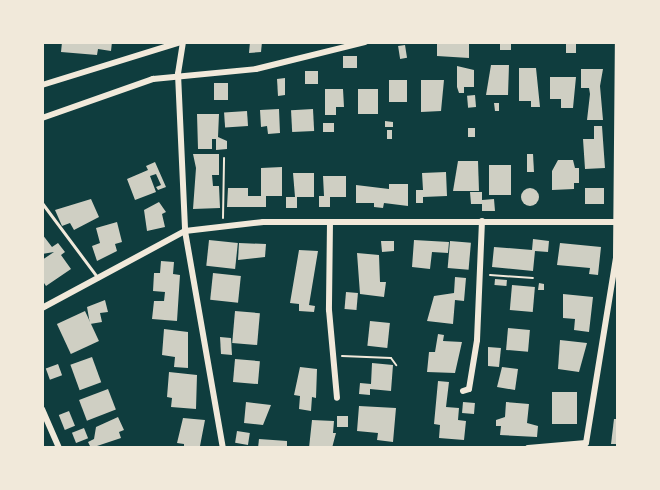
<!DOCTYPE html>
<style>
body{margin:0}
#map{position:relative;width:660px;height:490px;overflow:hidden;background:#0f3d3e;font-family:"Asap Condensed",sans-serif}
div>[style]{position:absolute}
.building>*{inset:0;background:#cfcfc3;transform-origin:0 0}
.round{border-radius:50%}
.path>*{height:2px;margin:-1px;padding:0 1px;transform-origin:1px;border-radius:1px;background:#f1e9da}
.service>*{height:3px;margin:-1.5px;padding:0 1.5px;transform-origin:1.5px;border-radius:1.5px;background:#f1e9da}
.minor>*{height:6px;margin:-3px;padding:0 3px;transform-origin:3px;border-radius:3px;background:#f1e9da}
span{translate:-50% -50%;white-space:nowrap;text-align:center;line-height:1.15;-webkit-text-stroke:4.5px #f1e9da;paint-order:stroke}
.frame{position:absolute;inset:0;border:44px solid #f1e9da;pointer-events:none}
</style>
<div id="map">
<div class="building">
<i style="clip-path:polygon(62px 42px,112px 42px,111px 51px,98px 49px,97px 55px,61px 52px)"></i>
<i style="clip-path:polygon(250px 42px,262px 42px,261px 52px,249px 53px)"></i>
<i style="clip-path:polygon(469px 42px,469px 58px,437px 56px,437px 44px)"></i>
<i style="left:500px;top:42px;width:11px;height:8px"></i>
<i style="left:566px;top:42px;width:10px;height:11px"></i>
<i style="left:405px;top:45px;width:13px;height:7px;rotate:81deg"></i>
<i style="left:343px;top:56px;width:14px;height:12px"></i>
<i style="clip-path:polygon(491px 65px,509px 65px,508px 95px,486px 95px)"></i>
<i style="clip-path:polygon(457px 66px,474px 70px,474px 87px,464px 87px,464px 93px,459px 93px,457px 87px)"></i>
<i style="clip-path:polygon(519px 68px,536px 68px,540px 107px,531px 107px,531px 101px,519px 101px)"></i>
<i style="clip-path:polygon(581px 69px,603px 69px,600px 86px,603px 120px,587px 120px,590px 94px,589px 88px,581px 88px)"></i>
<i style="left:305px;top:71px;width:13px;height:13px"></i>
<i style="clip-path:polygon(550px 77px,576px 77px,573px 108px,561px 108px,561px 99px,550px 99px)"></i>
<i style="clip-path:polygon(285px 78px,285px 95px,278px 96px,277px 79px)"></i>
<i style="left:407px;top:80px;width:22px;height:18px;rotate:90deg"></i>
<i style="clip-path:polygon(421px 80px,444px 80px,441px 111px,421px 112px)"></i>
<i style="left:228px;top:83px;width:17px;height:14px;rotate:90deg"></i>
<i style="clip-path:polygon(325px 89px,343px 89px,344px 107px,336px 107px,336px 115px,325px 115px)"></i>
<i style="left:358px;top:89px;width:20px;height:25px"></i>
<i style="left:475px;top:95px;width:12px;height:8px;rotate:85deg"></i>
<i style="clip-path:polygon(494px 103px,499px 103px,499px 111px,495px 111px)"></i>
<i style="clip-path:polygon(279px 109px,280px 133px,268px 134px,267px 126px,261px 127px,260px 110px)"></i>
<i style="left:313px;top:109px;width:22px;height:22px;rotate:87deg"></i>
<i style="left:247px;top:111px;width:15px;height:23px;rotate:86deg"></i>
<i style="clip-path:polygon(197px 114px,219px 114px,218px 137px,227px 141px,227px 149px,216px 150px,216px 139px,212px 139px,212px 149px,198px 149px)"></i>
<i style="clip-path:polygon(385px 121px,393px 122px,393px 127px,385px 127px)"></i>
<i style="left:323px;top:123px;width:11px;height:9px"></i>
<i style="clip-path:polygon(594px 126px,602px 126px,605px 168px,585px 169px,583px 139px,594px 139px)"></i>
<i style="left:468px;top:128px;width:7px;height:9px"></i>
<i style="left:387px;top:130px;width:5px;height:9px"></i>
<i style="clip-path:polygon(193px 154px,219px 154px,219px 175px,212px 175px,213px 186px,219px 186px,220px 208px,193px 209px,196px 168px)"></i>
<i style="clip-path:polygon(527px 154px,533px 154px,534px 172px,527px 172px)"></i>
<i style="clip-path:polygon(558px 160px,573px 160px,575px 168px,579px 168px,579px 183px,574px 183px,574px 189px,552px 190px,552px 171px)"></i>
<i style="clip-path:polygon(458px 161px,478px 161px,479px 191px,453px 191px)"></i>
<i style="clip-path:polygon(155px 162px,166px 187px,158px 190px,156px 187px,161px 185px,156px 174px,150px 176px,156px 192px,135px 200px,127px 179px,148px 170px,146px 166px)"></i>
<i style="left:489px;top:165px;width:22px;height:30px"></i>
<i style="clip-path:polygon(282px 167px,282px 196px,266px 196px,266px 207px,227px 207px,228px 188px,248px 188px,248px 196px,261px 196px,261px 168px)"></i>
<i style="clip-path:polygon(446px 172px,447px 196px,423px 197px,423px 203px,416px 203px,416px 190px,423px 190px,422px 173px)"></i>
<i style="clip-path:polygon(293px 173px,314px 173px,314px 197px,297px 197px,297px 208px,286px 208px,286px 197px,295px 197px)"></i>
<i style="clip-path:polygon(323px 176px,346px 176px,346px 197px,330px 197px,330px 207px,319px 207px,319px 196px,324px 196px)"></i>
<i style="clip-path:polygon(389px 184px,408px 184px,408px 206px,384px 203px,383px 208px,374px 207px,374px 203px,356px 203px,356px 185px,389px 189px)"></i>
<i style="left:585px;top:188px;width:19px;height:16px"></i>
<i class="round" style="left:521px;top:188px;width:18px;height:18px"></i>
<i style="clip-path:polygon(470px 192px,482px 192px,482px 200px,494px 199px,495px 211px,482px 211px,482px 204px,471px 204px)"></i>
<i style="clip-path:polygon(91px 199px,99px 217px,74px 230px,70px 223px,62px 226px,55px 210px)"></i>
<i style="clip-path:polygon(159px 202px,166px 212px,162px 214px,165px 227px,147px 231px,144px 210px)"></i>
<i style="clip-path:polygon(117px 222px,122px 242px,115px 244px,117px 251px,97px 261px,92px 246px,100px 243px,96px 228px)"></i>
<i style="clip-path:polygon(42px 234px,52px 247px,58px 243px,65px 252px,61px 255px,71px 269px,46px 286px,42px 280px,42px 260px,54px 252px,42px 254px)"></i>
<i style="clip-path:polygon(533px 239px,549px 241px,548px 252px,535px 251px,533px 271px,492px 267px,494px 247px,532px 250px)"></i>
<i style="left:209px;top:240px;width:29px;height:26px;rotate:6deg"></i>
<i style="clip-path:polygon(414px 240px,449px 242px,448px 253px,432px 252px,430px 269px,412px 267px)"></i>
<i style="clip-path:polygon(381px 241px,394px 241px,394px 251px,382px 252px)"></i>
<i style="left:450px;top:241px;width:21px;height:27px;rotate:5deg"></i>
<i style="clip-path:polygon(239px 243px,266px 244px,265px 257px,238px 260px)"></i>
<i style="clip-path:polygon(560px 243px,601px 247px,598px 275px,589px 274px,590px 268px,557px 265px)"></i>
<i style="clip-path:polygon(299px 250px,318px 251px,309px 305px,315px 306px,314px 312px,299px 311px,299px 304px,290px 303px)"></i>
<i style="clip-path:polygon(357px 253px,379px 255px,380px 282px,386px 282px,384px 297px,360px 294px)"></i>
<i style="clip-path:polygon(161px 261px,174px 262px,173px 274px,180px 275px,177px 321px,152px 319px,154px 301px,164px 301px,165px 292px,153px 291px,154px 273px,160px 273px)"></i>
<i style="left:213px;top:273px;width:28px;height:27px;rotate:6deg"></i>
<i style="clip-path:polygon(455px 277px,466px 278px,464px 301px,455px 300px,453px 324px,427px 321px,434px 296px,454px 293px)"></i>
<i style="left:495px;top:279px;width:12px;height:6px;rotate:5deg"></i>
<i style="clip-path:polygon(539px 283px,544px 284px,544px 290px,538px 290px)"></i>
<i style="left:512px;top:285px;width:23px;height:25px;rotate:5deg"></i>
<i style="left:346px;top:292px;width:12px;height:17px;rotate:5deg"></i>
<i style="clip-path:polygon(563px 294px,593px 297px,589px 332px,574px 330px,575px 319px,563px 318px)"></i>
<i style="clip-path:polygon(105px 300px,108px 312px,100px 313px,102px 322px,90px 324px,87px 307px)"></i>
<i style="left:85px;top:311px;width:33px;height:31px;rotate:65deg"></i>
<i style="left:235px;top:311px;width:25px;height:32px;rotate:5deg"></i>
<i style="left:370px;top:321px;width:20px;height:25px;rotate:6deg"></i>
<i style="left:508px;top:328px;width:22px;height:22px;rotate:5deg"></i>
<i style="clip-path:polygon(164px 329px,188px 332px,188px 368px,174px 367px,175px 357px,162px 355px)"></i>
<i style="clip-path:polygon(438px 334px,444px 335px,443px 341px,462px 342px,455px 373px,427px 372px,429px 352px,435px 352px)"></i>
<i style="clip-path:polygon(220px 337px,231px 338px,232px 355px,221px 354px)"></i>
<i style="clip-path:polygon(560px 340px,587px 343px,579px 372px,558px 369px)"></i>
<i style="clip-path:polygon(488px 347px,501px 348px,499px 367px,488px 366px)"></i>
<i style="left:92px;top:357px;width:27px;height:23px;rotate:70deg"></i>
<i style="left:235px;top:359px;width:25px;height:23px;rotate:5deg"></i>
<i style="clip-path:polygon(372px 363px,393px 365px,391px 391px,370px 389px,370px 395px,359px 394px,360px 383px,371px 384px)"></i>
<i style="left:58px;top:364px;width:12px;height:13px;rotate:70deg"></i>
<i style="clip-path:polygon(300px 367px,317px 369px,316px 398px,312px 397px,311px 411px,299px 409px,300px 396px,294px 395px)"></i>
<i style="clip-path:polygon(502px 367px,518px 369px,515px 390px,497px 387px)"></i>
<i style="clip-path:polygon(169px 372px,197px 375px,196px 409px,171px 407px,172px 398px,167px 397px)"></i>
<i style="clip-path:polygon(438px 381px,449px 382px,446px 407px,459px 408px,458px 420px,466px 421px,464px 440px,439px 438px,440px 425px,434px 424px)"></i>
<i style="left:108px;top:389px;width:22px;height:31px;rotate:69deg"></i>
<i style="left:552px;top:392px;width:25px;height:32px"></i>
<i style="clip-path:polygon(246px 402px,271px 405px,263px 425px,244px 423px)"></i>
<i style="left:463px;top:402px;width:12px;height:11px;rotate:5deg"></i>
<i style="clip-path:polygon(506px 402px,529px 404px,527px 423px,538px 426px,537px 437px,500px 435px,501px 426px,496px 426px,496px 420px,505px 417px)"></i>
<i style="clip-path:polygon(359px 406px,396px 408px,393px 442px,377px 440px,378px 433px,357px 431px)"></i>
<i style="left:69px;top:411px;width:16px;height:11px;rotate:68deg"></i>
<i style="left:337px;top:416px;width:11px;height:11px"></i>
<i style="clip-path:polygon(118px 417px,124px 430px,119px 432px,121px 438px,91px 448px,88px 442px,94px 439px,96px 427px)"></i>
<i style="clip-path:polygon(183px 418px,205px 420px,200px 446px,208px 448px,184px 448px,184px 444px,177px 443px)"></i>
<i style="clip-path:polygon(614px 419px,618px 419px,618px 444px,611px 444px)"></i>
<i style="clip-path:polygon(312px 420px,334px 421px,333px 433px,336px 433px,332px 448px,309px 448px)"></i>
<i style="left:84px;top:428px;width:11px;height:13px;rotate:68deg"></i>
<i style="left:237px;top:431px;width:13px;height:12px;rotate:9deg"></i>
<i style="clip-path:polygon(259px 439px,287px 441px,287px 448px,258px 448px)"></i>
</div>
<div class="path">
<i style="left:223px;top:218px;width:60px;rotate:-89deg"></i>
<i style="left:490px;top:275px;width:43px;rotate:4deg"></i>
<i style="left:342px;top:356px;width:49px;rotate:2.3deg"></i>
<i style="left:391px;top:358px;width:9px;rotate:54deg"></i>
</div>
<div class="service">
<i style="left:42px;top:203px;width:94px;rotate:53.3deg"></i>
</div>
<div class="minor">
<i style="left:183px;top:42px;width:32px;rotate:99deg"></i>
<i style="left:178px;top:74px;width:157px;rotate:87.4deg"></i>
<i style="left:185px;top:231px;width:220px;rotate:80.1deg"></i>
<i style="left:42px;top:85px;width:145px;rotate:-17.2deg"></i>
<i style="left:42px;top:118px;width:118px;rotate:-19.4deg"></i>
<i style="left:153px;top:79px;width:103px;rotate:-5.5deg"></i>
<i style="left:256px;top:69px;width:112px;rotate:-13.9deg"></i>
<i style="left:330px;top:222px;width:88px;rotate:90.7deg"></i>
<i style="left:329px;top:310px;width:88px;rotate:84.8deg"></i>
<i style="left:42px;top:308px;width:162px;rotate:-28.3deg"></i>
<i style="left:185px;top:231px;width:79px;rotate:-6.6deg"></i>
<i style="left:263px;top:222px;width:355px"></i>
<i style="left:463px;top:391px;width:6px;rotate:-18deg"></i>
<i style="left:469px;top:389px;width:50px;rotate:-80.7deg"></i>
<i style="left:477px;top:340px;width:119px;rotate:-87.6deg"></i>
<i style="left:42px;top:409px;width:43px;rotate:66.4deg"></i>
<i style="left:528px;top:448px;width:58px;rotate:-4.9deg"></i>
<i style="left:586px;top:443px;width:188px;rotate:-80.8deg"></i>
<i style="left:616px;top:257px;width:215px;rotate:-89.5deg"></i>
</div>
<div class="frame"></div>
</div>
